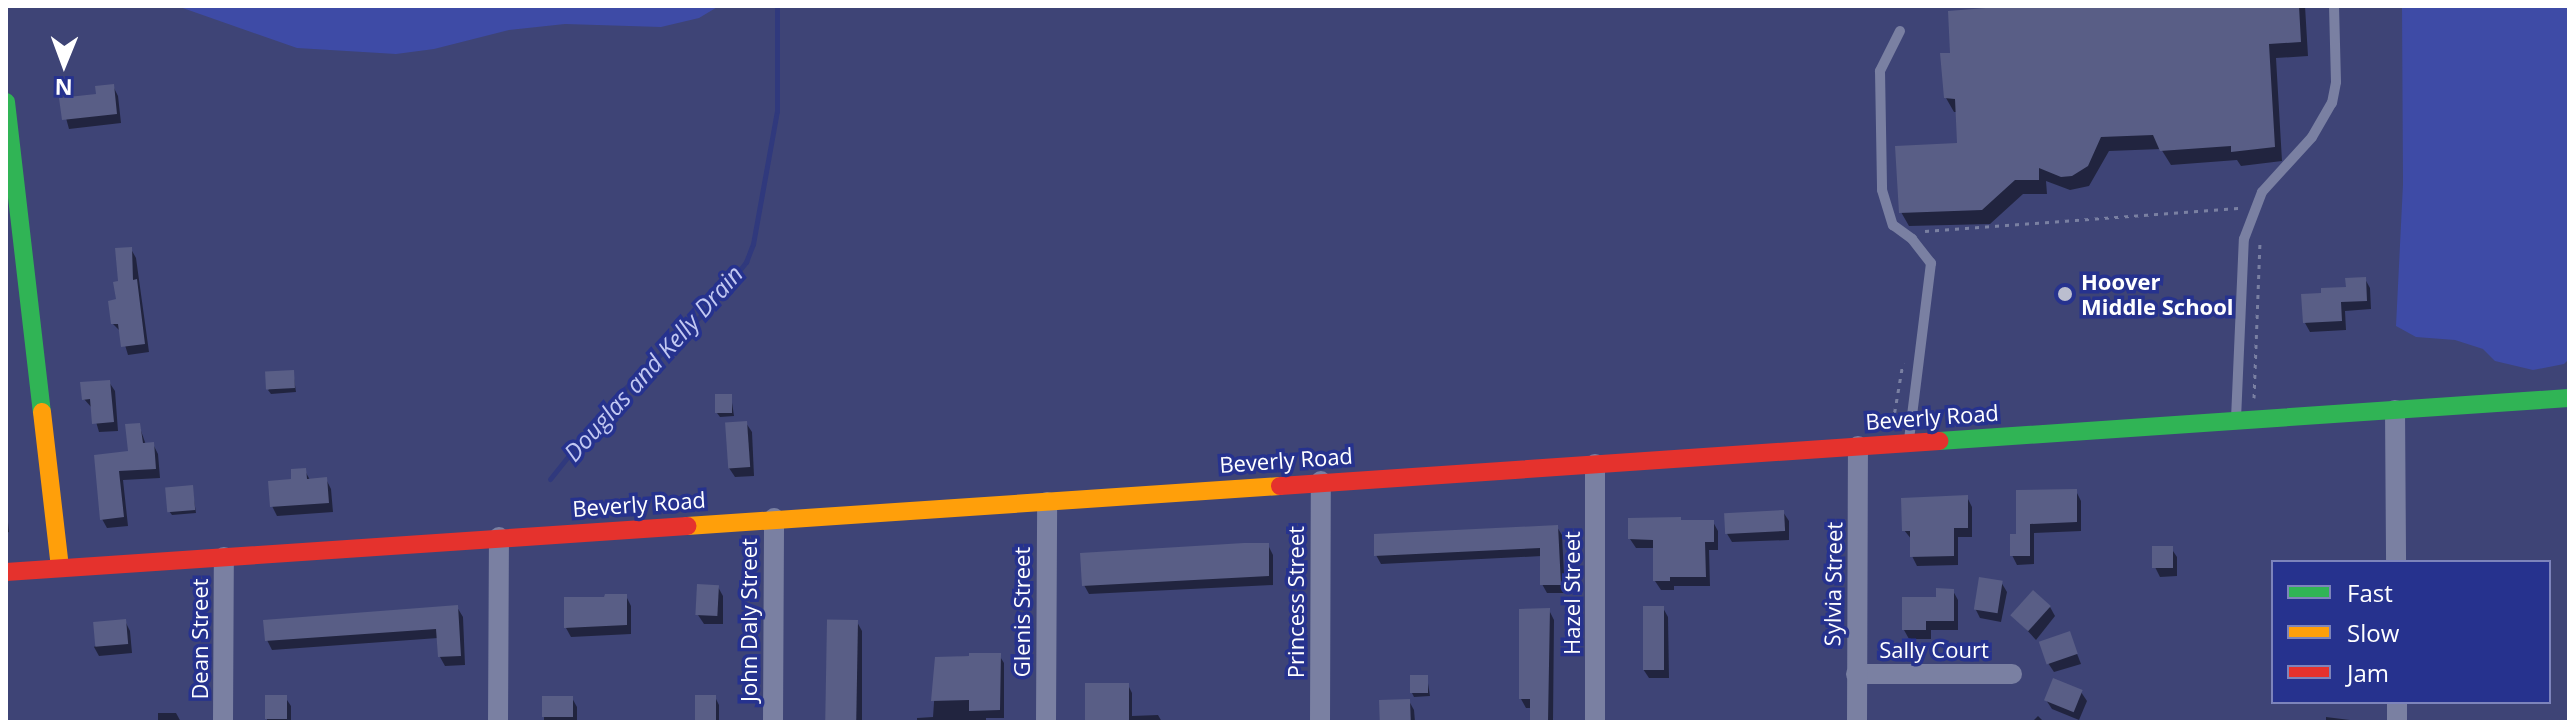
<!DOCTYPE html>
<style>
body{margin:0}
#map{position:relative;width:2575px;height:728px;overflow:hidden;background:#3e4476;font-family:"Open Sans",sans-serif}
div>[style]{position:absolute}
.green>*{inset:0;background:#3e4ba6}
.shadow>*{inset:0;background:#0007}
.stream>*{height:5px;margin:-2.5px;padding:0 2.5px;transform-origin:2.5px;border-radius:2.5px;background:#30397d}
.building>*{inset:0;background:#595e86;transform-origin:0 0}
.path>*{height:3px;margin-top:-1.5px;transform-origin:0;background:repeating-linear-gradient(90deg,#7a80a2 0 4px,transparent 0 10px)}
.lane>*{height:10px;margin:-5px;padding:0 5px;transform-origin:5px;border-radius:5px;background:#7a80a2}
.street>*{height:20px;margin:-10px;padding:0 10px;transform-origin:10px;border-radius:10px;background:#7a80a2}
.fast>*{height:18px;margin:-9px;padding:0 9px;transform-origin:9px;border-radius:9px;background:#30b455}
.slow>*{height:18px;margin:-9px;padding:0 9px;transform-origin:9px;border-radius:9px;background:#ff9f0a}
.jam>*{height:18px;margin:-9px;padding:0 9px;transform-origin:9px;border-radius:9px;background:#e5322d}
.dots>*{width:22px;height:22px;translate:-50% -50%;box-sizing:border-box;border:4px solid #26328e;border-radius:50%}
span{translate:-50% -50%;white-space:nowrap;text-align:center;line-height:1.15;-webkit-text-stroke:7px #26328e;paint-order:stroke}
.poi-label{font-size:22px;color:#fff;font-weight:700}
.left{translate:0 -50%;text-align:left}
.street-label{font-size:22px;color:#fff}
.water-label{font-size:24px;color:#c2c8f2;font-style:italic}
.frame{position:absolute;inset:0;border:8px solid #fff;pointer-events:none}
.legend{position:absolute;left:2271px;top:560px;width:280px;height:144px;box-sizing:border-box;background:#26328e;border:2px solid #7d84bb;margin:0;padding:10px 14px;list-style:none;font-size:24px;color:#fff}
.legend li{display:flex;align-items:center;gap:16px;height:40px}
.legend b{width:40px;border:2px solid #7d84bb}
.north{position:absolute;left:24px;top:24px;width:80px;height:80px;-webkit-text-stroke:6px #26328e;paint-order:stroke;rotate:181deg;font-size:22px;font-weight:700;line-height:32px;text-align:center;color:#fff}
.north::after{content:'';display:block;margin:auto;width:28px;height:36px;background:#fff;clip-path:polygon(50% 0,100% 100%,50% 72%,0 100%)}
</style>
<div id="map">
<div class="green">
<i style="clip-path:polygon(177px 6px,719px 6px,699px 18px,661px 27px,565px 24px,509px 30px,434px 49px,396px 54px,297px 48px)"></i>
<i style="clip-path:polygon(2402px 6px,2569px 6px,2569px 359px,2564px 364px,2533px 370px,2495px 361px,2483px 349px,2455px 340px,2416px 337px,2396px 326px,2403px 184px)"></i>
</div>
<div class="shadow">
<i style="clip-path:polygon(2030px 6px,2305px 6px,2308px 56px,2276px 58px,2282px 161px,2241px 166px,2237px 160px,2171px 165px,2161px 149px,2109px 151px,2089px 186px,2070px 190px,2046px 181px,2047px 194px,2023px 194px,1990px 224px,1909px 226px,1901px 212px,1959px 145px,1958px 112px,1954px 112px,1946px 98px,1953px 55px)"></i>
<i style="clip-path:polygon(113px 86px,118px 96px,121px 123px,69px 129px,61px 100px,98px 96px)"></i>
<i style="clip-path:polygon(131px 249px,136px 258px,149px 352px,128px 355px,121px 332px,113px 324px,120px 283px)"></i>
<i style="clip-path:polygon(2365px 279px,2370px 288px,2371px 309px,2345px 311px,2346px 330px,2310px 332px,2305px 323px)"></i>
<i style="clip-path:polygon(293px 372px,296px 392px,271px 394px,268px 390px)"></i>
<i style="clip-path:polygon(109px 382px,115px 391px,118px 431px,99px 432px,92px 408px,84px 399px)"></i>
<i style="clip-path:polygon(731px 396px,734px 416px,720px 417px,717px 413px)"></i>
<i style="clip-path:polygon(746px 423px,752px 432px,754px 476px,735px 477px,729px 468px)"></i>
<i style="clip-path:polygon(139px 425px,146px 445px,153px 444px,158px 454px,160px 478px,123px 480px,128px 526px,107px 528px,102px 519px,96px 457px,130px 453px)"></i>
<i style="clip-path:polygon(305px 471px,310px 480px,326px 479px,331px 489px,333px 512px,277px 516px,272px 506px)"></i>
<i style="clip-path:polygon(192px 487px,196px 513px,172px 515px,169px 511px)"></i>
<i style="clip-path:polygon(2076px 491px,2081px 501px,2081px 531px,2034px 533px,2034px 564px,2017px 565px,2012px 555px,2018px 536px,2018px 492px)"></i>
<i style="clip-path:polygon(1967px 497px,1972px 507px,1972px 537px,1958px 537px,1958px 565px,1917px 566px,1912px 556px,1912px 540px,1904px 530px)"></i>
<i style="clip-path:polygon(6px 502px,9px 532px,6px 533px)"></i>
<i style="clip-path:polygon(1783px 512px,1789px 521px,1789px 540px,1732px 542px,1726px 532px)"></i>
<i style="clip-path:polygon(1713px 522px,1718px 531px,1718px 550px,1709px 550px,1710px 586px,1674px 586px,1674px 590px,1661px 590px,1655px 581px,1655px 548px,1636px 548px,1630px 539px)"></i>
<i style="clip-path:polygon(1557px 527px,1562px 535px,1565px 593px,1547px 593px,1542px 584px,1542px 556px,1381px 564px,1376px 555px)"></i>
<i style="clip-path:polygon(1268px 545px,1273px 555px,1273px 585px,1089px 594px,1084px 585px)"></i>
<i style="clip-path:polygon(2171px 548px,2177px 557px,2177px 576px,2160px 577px,2155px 567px)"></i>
<i style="clip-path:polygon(2001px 582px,2007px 592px,2001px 622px,1980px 618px,1975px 608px)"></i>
<i style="clip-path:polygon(718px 587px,723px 596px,723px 624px,704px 624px,698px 615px)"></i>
<i style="clip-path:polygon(1953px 591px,1958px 600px,1958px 630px,1931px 630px,1931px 639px,1909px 639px,1904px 630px)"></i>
<i style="clip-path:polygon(626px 596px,631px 606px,631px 634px,571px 637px,566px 628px)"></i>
<i style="clip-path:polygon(457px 607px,463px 617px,465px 665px,445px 666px,440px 657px,438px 638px,272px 650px,267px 640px)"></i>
<i style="clip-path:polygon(2050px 607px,2055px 616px,2036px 640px,2014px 616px)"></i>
<i style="clip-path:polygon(1663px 608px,1668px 617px,1669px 678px,1649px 678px,1643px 669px)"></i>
<i style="clip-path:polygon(1549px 610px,1554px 620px,1553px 722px,1532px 722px,1532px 708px,1526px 708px,1521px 699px)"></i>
<i style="clip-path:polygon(125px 621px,130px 631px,132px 653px,99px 656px,94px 647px)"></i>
<i style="clip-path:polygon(857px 622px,862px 631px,862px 722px,828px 722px)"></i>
<i style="clip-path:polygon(2069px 633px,2081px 664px,2054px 672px,2048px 663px)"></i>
<i style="clip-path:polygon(999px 655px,1004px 663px,1004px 718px,986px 718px,986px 722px,917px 722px,917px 718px,933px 717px,937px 658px)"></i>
<i style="clip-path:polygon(1427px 677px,1430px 696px,1414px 697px,1412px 693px)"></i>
<i style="clip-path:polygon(1128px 685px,1132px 693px,1132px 716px,1158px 715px,1162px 722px,1092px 722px)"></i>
<i style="clip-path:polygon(2081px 692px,2087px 701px,2079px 720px,2052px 709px,2046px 700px)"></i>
<i style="clip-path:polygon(267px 697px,285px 697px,291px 706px,291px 722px,267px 722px)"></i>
<i style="clip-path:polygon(697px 697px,715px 697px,719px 705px,719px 722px,696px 722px)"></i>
<i style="clip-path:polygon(544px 698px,572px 698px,577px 707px,577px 722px,544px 722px)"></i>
<i style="clip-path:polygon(1409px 701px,1414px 710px,1415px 722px,1381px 722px)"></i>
<i style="clip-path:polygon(158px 713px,176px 713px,181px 722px,158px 722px)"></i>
<i style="clip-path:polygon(2038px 716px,2044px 722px,2032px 722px)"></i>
<i style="clip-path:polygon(2326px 717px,2350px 720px,2352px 722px,2326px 722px)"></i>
</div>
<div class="stream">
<i style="left:550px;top:479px;width:104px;rotate:-51.3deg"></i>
<i style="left:615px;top:398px;width:132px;rotate:-43.8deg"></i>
<i style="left:710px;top:307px;width:58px;rotate:-51.3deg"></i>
<i style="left:746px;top:262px;width:19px;rotate:-69deg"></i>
<i style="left:753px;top:244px;width:135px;rotate:-79.8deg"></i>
<i style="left:777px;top:111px;width:105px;rotate:-90deg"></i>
</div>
<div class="building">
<i style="clip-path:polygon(2011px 6px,2299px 6px,2301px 42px,2269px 44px,2275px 147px,2231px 152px,2231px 146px,2160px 151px,2153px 135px,2101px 137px,2088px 166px,2072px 176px,2061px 177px,2039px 168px,2039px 180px,2015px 180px,1982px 210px,1899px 213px,1895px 146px,1957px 143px,1955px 99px,1944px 98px,1940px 53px,1950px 53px,1948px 11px)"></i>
<i style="clip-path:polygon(114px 84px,117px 114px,62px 120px,59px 98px,96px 94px,95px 86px)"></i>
<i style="clip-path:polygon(132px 247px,133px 280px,137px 279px,145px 344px,121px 347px,118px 324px,111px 324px,108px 301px,116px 299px,113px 282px,118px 281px,115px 248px)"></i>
<i style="clip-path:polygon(2366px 277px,2367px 301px,2341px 302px,2342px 321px,2303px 323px,2301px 294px,2321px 293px,2321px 288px,2346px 287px,2345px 278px)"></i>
<i style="left:294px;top:370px;width:18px;height:29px;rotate:87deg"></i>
<i style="clip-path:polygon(110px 380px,114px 422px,92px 424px,90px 399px,82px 400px,80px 382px)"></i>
<i style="left:715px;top:394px;width:17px;height:19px"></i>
<i style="left:747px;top:421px;width:46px;height:22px;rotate:86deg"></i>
<i style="clip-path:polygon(140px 423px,143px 443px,154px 442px,156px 469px,119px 471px,124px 517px,100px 520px,94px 455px,128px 451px,125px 424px)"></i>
<i style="clip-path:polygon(306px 468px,307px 479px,327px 477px,329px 503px,270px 507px,268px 481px,291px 479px,291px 469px)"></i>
<i style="left:193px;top:485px;width:25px;height:28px;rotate:85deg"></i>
<i style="clip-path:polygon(2077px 489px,2077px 522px,2030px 524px,2030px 556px,2010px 556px,2010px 534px,2016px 534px,2016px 490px)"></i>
<i style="clip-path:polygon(1968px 495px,1968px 528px,1954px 528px,1954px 556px,1910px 557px,1910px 531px,1902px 531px,1901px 498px)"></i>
<i style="left:1784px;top:510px;width:21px;height:60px;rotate:87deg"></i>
<i style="clip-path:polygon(1681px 517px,1681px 520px,1714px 520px,1714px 542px,1705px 542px,1706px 577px,1670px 577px,1670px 581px,1653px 581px,1653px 540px,1628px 539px,1628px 518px)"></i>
<i style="clip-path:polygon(1558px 525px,1561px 585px,1540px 585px,1540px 548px,1374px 556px,1374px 534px)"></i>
<i style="clip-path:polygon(1244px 543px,1269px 543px,1269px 576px,1082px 586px,1080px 553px)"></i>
<i style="left:2152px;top:546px;width:21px;height:22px"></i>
<i style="left:1979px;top:577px;width:24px;height:33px;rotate:9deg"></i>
<i style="left:697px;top:584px;width:22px;height:31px;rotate:3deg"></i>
<i style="clip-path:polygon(1936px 588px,1954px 589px,1954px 621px,1926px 621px,1926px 630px,1902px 630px,1902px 597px,1936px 597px)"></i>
<i style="left:2033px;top:590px;width:24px;height:34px;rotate:42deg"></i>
<i style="clip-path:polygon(605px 594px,627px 594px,627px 625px,564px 628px,564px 597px,604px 597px)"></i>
<i style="clip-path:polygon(458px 605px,461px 656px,438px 657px,436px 629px,265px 641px,263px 620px)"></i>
<i style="left:1643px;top:606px;width:21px;height:64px"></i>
<i style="clip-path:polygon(1550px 608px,1548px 722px,1530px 722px,1530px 699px,1519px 699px,1519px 609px)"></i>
<i style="left:126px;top:619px;width:25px;height:33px;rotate:85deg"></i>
<i style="left:858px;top:620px;width:102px;height:31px;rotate:91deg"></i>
<i style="left:2070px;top:631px;width:24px;height:33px;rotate:71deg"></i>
<i style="clip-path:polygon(969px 653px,1001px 653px,1000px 710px,969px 711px,969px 700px,931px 701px,935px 657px,969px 656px)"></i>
<i style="left:1410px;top:675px;width:18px;height:18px"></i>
<i style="left:2053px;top:678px;width:32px;height:24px;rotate:22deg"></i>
<i style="left:1085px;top:683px;width:44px;height:39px"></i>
<i style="left:265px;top:695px;width:22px;height:24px"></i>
<i style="left:695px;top:695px;width:21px;height:25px"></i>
<i style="left:542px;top:696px;width:31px;height:21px"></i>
<i style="left:1410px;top:699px;width:23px;height:31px;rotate:88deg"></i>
</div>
<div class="path">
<i style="left:1925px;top:231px;width:317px;rotate:-4.2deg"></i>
<i style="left:2254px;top:398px;width:157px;rotate:-87.8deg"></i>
<i style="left:1893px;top:422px;width:60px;rotate:-80.4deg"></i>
</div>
<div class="lane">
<i style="left:1900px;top:31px;width:45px;rotate:116.6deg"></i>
<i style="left:1880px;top:71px;width:119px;rotate:89deg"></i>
<i style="left:1882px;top:190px;width:37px;rotate:73deg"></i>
<i style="left:1893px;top:225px;width:24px;rotate:36deg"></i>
<i style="left:1912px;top:239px;width:31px;rotate:52deg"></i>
<i style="left:1931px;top:263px;width:178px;rotate:97.1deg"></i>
<i style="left:2236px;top:419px;width:180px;rotate:-87.5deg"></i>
<i style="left:2244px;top:239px;width:50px;rotate:-69deg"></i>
<i style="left:2262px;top:192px;width:74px;rotate:-47.7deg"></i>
<i style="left:2312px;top:137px;width:39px;rotate:-60deg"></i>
<i style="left:2332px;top:103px;width:21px;rotate:-79deg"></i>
<i style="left:2336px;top:82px;width:76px;rotate:-91.5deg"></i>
</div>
<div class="street">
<i style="left:2395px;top:410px;width:152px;rotate:89.6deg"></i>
<i style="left:1856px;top:674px;width:156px"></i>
<i style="left:2397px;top:702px;width:20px;rotate:90deg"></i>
<i style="left:223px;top:722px;width:165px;rotate:-89.7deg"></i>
<i style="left:498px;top:722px;width:185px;rotate:-89.7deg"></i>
<i style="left:773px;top:722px;width:204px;rotate:-89.7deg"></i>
<i style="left:1046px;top:722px;width:220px;rotate:-89.7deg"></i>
<i style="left:1320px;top:722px;width:241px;rotate:-89.8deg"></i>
<i style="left:1595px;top:722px;width:258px;rotate:-90deg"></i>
<i style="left:1857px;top:722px;width:276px;rotate:-89.8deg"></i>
</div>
<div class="fast">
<i style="left:6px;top:102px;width:312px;rotate:83.4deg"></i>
<i style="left:1939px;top:441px;width:631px;rotate:-3.9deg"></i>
</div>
<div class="slow">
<i style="left:42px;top:412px;width:157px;rotate:83.4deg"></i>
<i style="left:687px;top:526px;width:594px;rotate:-3.86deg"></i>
</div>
<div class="jam">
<i style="left:1280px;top:486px;width:661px;rotate:-3.91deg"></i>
<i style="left:6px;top:572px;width:683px;rotate:-3.86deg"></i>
</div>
<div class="dots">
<i style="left:2065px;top:294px;background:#bbbecf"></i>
</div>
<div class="poi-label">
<span class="left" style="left:2081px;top:294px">Hoover<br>Middle School</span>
</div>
<div class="street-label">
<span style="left:1932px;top:417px;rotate:-4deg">Beverly Road</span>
<span style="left:1286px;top:460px;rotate:-4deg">Beverly Road</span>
<span style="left:639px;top:504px;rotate:-4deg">Beverly Road</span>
<span style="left:1833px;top:584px;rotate:-89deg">Sylvia Street</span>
<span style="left:1572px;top:593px;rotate:-90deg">Hazel Street</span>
<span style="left:1296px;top:602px;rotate:-90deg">Princess Street</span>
<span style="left:1022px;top:612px;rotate:-90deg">Glenis Street</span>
<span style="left:749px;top:620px;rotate:-90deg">John Daly Street</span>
<span style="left:200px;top:639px;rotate:-90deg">Dean Street</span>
<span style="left:1934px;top:650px">Sally Court</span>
</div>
<div class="water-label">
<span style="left:653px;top:363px;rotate:-48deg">Douglas and Kelly Drain</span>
</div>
<div class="frame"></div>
<ul class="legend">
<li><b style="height:10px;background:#30b455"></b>Fast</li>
<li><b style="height:10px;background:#ff9f0a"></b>Slow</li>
<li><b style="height:10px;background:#e5322d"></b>Jam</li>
</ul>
<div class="north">N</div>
</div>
